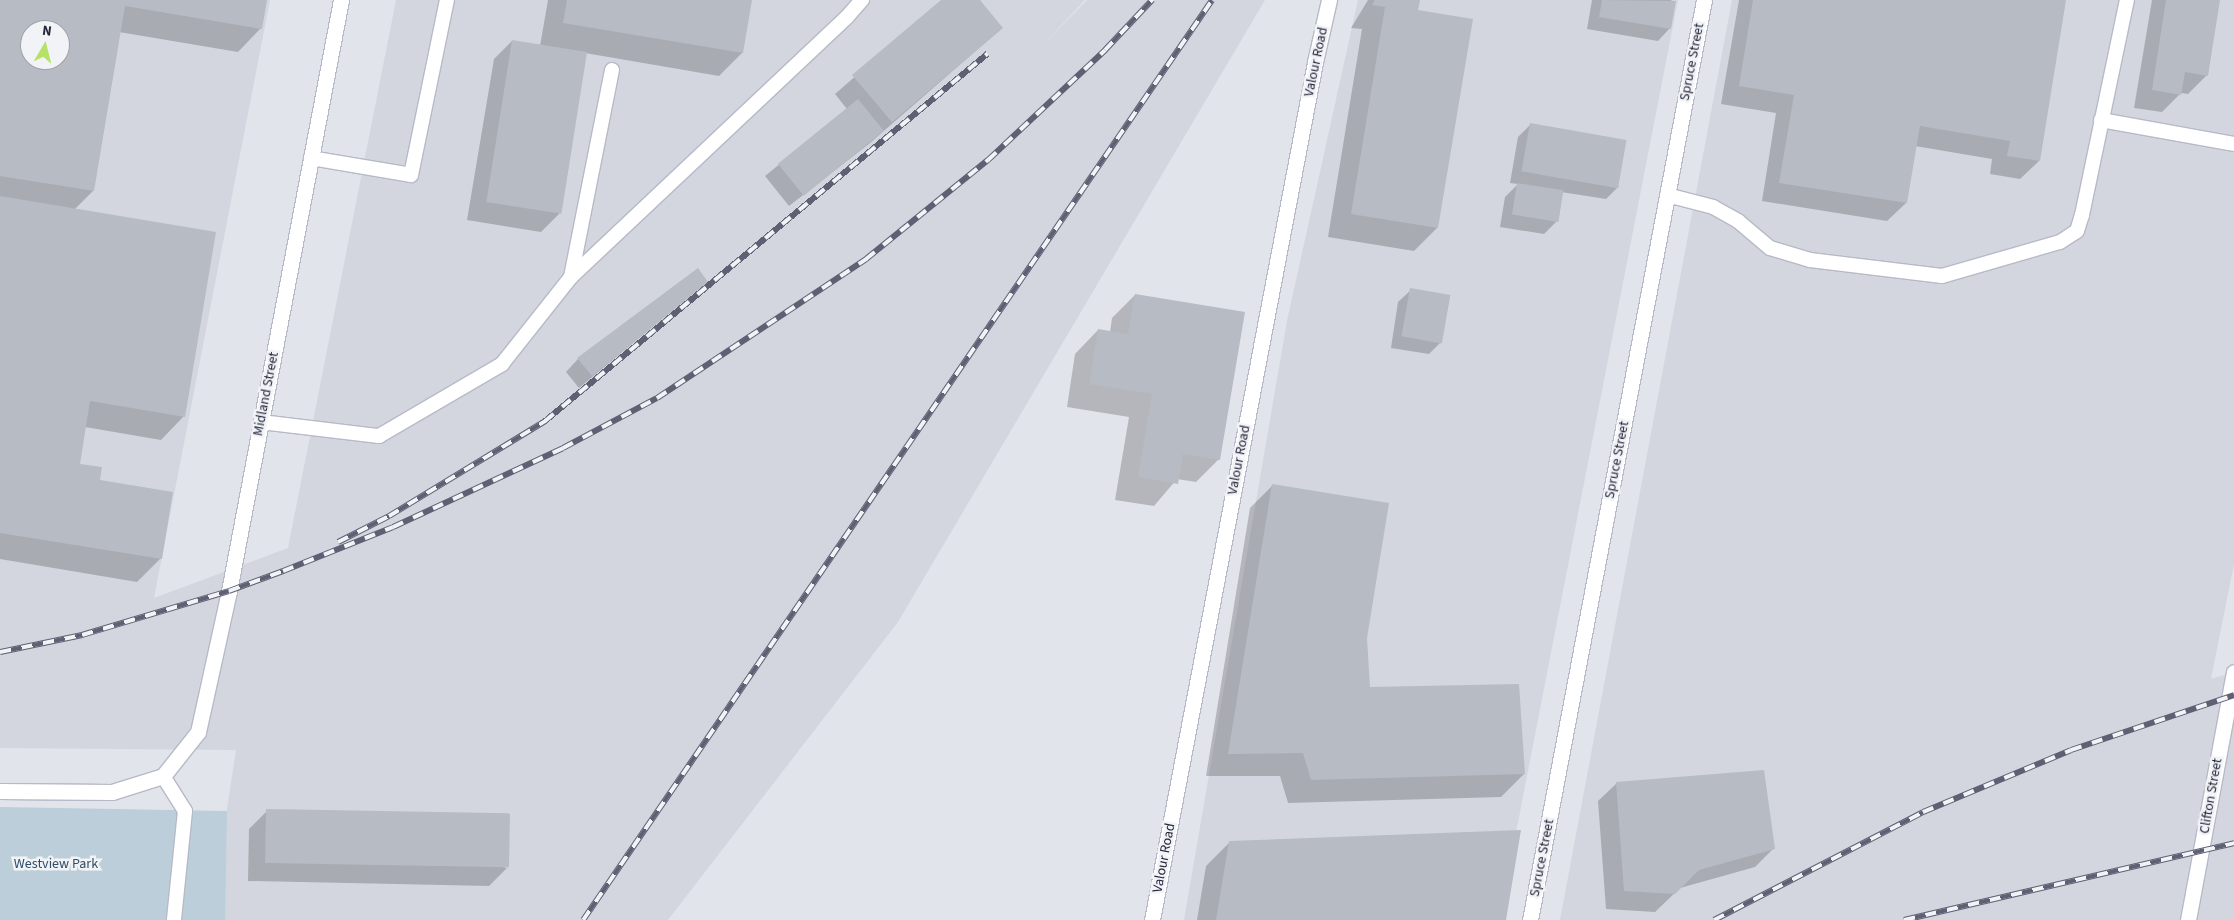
<!DOCTYPE html>
<style>
body{margin:0}
#map{position:relative;width:2234px;height:920px;overflow:hidden;background:#e1e4ea;font-family:"Source Sans 3",sans-serif}
div>[style]{position:absolute}
.built>*{inset:0;background:#d3d6de}
.green>*{inset:0;background:#bcced9;transform-origin:0 0}
.shadow>*{inset:0;background:#0003}
.building>*{inset:0;background:#b7bbc4;transform-origin:0 0}
.roads{filter:drop-shadow(1px 0 #b6bac8) drop-shadow(-1px 0 #b6bac8) drop-shadow(0 1px #b6bac8) drop-shadow(0 -1px #b6bac8)}
.lane>*{height:14px;margin:-7px;padding:0 7px;transform-origin:7px;border-radius:7px;background:#fff}
.street>*{height:15px;margin:-7.5px;padding:0 7.5px;transform-origin:7.5px;border-radius:7.5px;background:#fff}
.secondary>*{height:15px;margin:-7.5px;padding:0 7.5px;transform-origin:7.5px;border-radius:7.5px;background:#fff}
.rail>*{height:5.5px;margin-top:-2.75px;transform-origin:0;background:repeating-linear-gradient(90deg,#f1f3f7 0 11px,#5e6174 0 22px);box-sizing:border-box;border-block:1px solid #5e6174}
span{translate:-50% -50%;white-space:nowrap;text-align:center;line-height:1.15;-webkit-text-stroke:5px #f1f3f7;paint-order:stroke}
.street-label{font-size:14px;color:#232739}
.park-label{font-size:14px;color:#324e6b}
.north{position:absolute;left:20px;top:20px;width:50px;height:50px;box-sizing:border-box;background:#f1f3f7;border:1px solid #9fa1ab;border-radius:50%;rotate:8deg;font-size:14px;font-weight:700;line-height:20px;text-align:center;color:#232739}
.north::after{content:'';display:block;margin:auto;width:18px;height:22px;background:#b5e267;clip-path:polygon(50% 0,100% 100%,50% 72%,0 100%)}
</style>
<div id="map">
<div class="built">
<i style="clip-path:polygon(evenodd,0 0,270px 0,154px 598px,288px 548px,396px 0,1085px 0,1043px 45px,1087px 0,1265px 0,898px 622px,668px 920px,210px 920px,236px 750px,0 748px,0 0,30px 30px,60px 30px,60px 60px,30px 60px,30px 30px)"></i>
<i style="clip-path:polygon(1358px 0,1678px 0,1499px 920px,1184px 920px,1287px 321px)"></i>
<i style="clip-path:polygon(1732px 0,2234px 0,2234px 564px,2211px 679px,2234px 672px,2234px 920px,1560px 920px)"></i>
</div>
<div class="green">
<i style="left:0;top:807px;width:227px;height:113px;rotate:1deg"></i>
</div>
<div class="shadow">
<i style="clip-path:polygon(evenodd,0 0,266px 0,261px 28px,238px 52px,119px 32px,93px 191px,74px 210px,184px 416px,161px 440px,85px 427px,78px 465px,99px 481px,160px 559px,137px 582px,0 559px,0 0,30px 30px,60px 30px,60px 60px,30px 60px,30px 30px)"></i>
<i style="clip-path:polygon(548px 0,751px 0,742px 53px,719px 76px,585px 53px,559px 214px,541px 232px,467px 220px,494px 59px,512px 41px,540px 46px)"></i>
<i style="clip-path:polygon(943px 0,978px 0,1002px 28px,870px 143px,789px 206px,765px 176px,847px 109px,835px 94px)"></i>
<i style="clip-path:polygon(1368px 0,1418px 0,1417px 11px,1471px 20px,1437px 228px,1414px 251px,1328px 237px,1362px 29px,1351px 28px)"></i>
<i style="clip-path:polygon(1592px 0,1670px 0,1675px 2px,1670px 28px,1658px 41px,1587px 29px)"></i>
<i style="clip-path:polygon(1739px 0,2065px 0,2039px 161px,2020px 179px,1990px 174px,1992px 159px,1915px 146px,1906px 203px,1887px 221px,1762px 201px,1776px 113px,1721px 104px)"></i>
<i style="clip-path:polygon(2152px 0,2219px 0,2206px 76px,2188px 94px,2181px 93px,2162px 112px,2134px 108px)"></i>
<i style="clip-path:polygon(1531px 124px,1619px 186px,1606px 199px,1561px 192px,1556px 222px,1544px 234px,1500px 227px,1505px 197px,1518px 184px,1510px 183px,1518px 137px)"></i>
<i style="clip-path:polygon(706px 282px,579px 388px,566px 372px,578px 359px)"></i>
<i style="clip-path:polygon(1411px 290px,1441px 342px,1429px 354px,1391px 348px,1398px 302px)"></i>
<i style="clip-path:polygon(1135px 295px,1219px 459px,1196px 482px,1177px 479px,1154px 506px,1115px 500px,1129px 417px,1067px 407px,1075px 354px,1098px 330px,1110px 332px,1112px 318px)"></i>
<i style="clip-path:polygon(1273px 485px,1366px 638px,1369px 688px,1524px 774px,1501px 797px,1288px 803px,1280px 776px,1206px 776px,1250px 508px)"></i>
<i style="clip-path:polygon(1617px 783px,1773px 849px,1755px 867px,1680px 888px,1655px 912px,1606px 909px,1598px 801px)"></i>
<i style="clip-path:polygon(267px 811px,507px 868px,489px 886px,248px 881px,249px 829px)"></i>
<i style="clip-path:polygon(1230px 842px,1505px 920px,1197px 920px,1206px 866px)"></i>
</div>
<div class="building">
<i style="clip-path:polygon(evenodd,0 0,267px 0,262px 29px,125px 6px,94px 191px,0 176px,0 0,30px 30px,60px 30px,60px 60px,30px 60px,30px 30px)"></i>
<i style="clip-path:polygon(567px 0,752px 0,743px 53px,563px 23px)"></i>
<i style="clip-path:polygon(941px 0,980px 0,1003px 28px,892px 122px,852px 75px)"></i>
<i style="clip-path:polygon(1375px 0,1420px 0,1418px 10px,1473px 19px,1438px 228px,1351px 214px,1385px 7px,1372px 5px)"></i>
<i style="clip-path:polygon(1602px 0,1676px 1px,1671px 29px,1599px 17px)"></i>
<i style="clip-path:polygon(1753px 0,2066px 0,2040px 161px,2007px 156px,2010px 141px,1920px 126px,1907px 203px,1779px 183px,1794px 95px,1739px 86px)"></i>
<i style="clip-path:polygon(2166px 0,2220px 0,2208px 76px,2185px 72px,2181px 95px,2152px 90px)"></i>
<i style="left:512px;top:40px;width:76px;height:164px;rotate:9deg"></i>
<i style="left:858px;top:99px;width:41px;height:103px;rotate:51deg"></i>
<i style="left:1530px;top:123px;width:98px;height:49px;rotate:10deg"></i>
<i style="left:1517px;top:183px;width:47px;height:32px;rotate:9deg"></i>
<i style="clip-path:polygon(0 196px,216px 232px,185px 417px,90px 401px,80px 464px,102px 467px,100px 480px,173px 492px,162px 559px,0 533px)"></i>
<i style="clip-path:polygon(698px 268px,708px 282px,592px 376px,577px 358px)"></i>
<i style="left:1410px;top:288px;width:41px;height:49px;rotate:10deg"></i>
<i style="clip-path:polygon(1135px 294px,1245px 312px,1220px 460px,1183px 454px,1178px 484px,1138px 477px,1152px 394px,1089px 384px,1098px 329px,1128px 334px)"></i>
<i style="clip-path:polygon(1272px 484px,1389px 503px,1367px 638px,1370px 687px,1519px 684px,1525px 774px,1311px 780px,1303px 753px,1228px 754px)"></i>
<i style="clip-path:polygon(1764px 770px,1775px 849px,1699px 870px,1675px 894px,1624px 891px,1616px 782px)"></i>
<i style="left:266px;top:809px;width:244px;height:54px;rotate:1deg"></i>
<i style="clip-path:polygon(1521px 830px,1506px 920px,1216px 920px,1229px 841px)"></i>
</div>
<div class="roads">
<div class="lane">
<i style="left:612px;top:70px;width:211px;rotate:101.2deg"></i>
<i style="left:571px;top:277px;width:379px;rotate:-43.3deg"></i>
<i style="left:847px;top:17px;width:23px;rotate:-49deg"></i>
<i style="left:2101px;top:120px;width:135px;rotate:10.2deg"></i>
<i style="left:311px;top:158px;width:101px;rotate:9.6deg"></i>
<i style="left:411px;top:175px;width:179px;rotate:-78.4deg"></i>
<i style="left:1667px;top:195px;width:48px;rotate:14.6deg"></i>
<i style="left:1713px;top:207px;width:29px;rotate:29deg"></i>
<i style="left:1738px;top:221px;width:42px;rotate:40.2deg"></i>
<i style="left:1770px;top:248px;width:42px;rotate:16.7deg"></i>
<i style="left:1810px;top:260px;width:133px;rotate:6.9deg"></i>
<i style="left:1942px;top:276px;width:123px;rotate:-16.1deg"></i>
<i style="left:2060px;top:242px;width:20px;rotate:-33deg"></i>
<i style="left:2077px;top:231px;width:17px;rotate:-73deg"></i>
<i style="left:2082px;top:215px;width:220px;rotate:-78.2deg"></i>
<i style="left:261px;top:422px;width:119px;rotate:6.8deg"></i>
<i style="left:379px;top:436px;width:143px;rotate:-30.3deg"></i>
<i style="left:502px;top:364px;width:111px;rotate:-51.6deg"></i>
<i style="left:163px;top:776px;width:41px;rotate:57.8deg"></i>
<i style="left:185px;top:811px;width:110px;rotate:95.8deg"></i>
</div>
<div class="street">
<i style="left:1152px;top:920px;width:873px;rotate:-79.24deg"></i>
<i style="left:1315px;top:62px;width:64px;rotate:-77.3deg"></i>
<i style="left:1530px;top:920px;width:936px;rotate:-79.29deg"></i>
<i style="left:2188px;top:920px;width:252px;rotate:-79.5deg"></i>
</div>
<div class="secondary">
<i style="left:0;top:791px;width:112px;rotate:0.5deg"></i>
<i style="left:112px;top:792px;width:53px;rotate:-17.4deg"></i>
<i style="left:163px;top:776px;width:56px;rotate:-51.5deg"></i>
<i style="left:198px;top:732px;width:144px;rotate:-77.6deg"></i>
<i style="left:229px;top:591px;width:602px;rotate:-79.27deg"></i>
</div>
</div>
<div class="rail">
<i style="left:338px;top:542px;width:57px;rotate:-27deg"></i>
<i style="left:389px;top:516px;width:183px;rotate:-31.3deg"></i>
<i style="left:545px;top:421px;width:575px;rotate:-39.7deg"></i>
<i style="left:0;top:652px;width:84px;rotate:-11.7deg"></i>
<i style="left:82px;top:635px;width:153px;rotate:-16.7deg"></i>
<i style="left:229px;top:591px;width:58px;rotate:-20.3deg"></i>
<i style="left:283px;top:571px;width:118px;rotate:-21.8deg"></i>
<i style="left:393px;top:527px;width:187px;rotate:-24.9deg"></i>
<i style="left:563px;top:448px;width:106px;rotate:-28deg"></i>
<i style="left:657px;top:398px;width:251px;rotate:-33.6deg"></i>
<i style="left:866px;top:259px;width:157px;rotate:-39.1deg"></i>
<i style="left:988px;top:160px;width:161px;rotate:-43.2deg"></i>
<i style="left:1105px;top:50px;width:69px;rotate:-46.8deg"></i>
<i style="left:583px;top:920px;width:1114px;rotate:-55.64deg"></i>
<i style="left:1714px;top:920px;width:235px;rotate:-27.3deg"></i>
<i style="left:1923px;top:812px;width:160px;rotate:-22.7deg"></i>
<i style="left:2071px;top:750px;width:172px;rotate:-18.6deg"></i>
<i style="left:1904px;top:920px;width:339px;rotate:-13.1deg"></i>
</div>
<div class="street-label">
<span style="left:1316px;top:62px;rotate:-78deg">Valour Road</span>
<span style="left:1692px;top:62px;rotate:-79deg">Spruce Street</span>
<span style="left:266px;top:394px;rotate:-79deg">Midland Street</span>
<span style="left:1239px;top:460px;rotate:-79deg">Valour Road</span>
<span style="left:1617px;top:460px;rotate:-79deg">Spruce Street</span>
<span style="left:2211px;top:796px;rotate:-80deg">Clifton Street</span>
<span style="left:1164px;top:858px;rotate:-79deg">Valour Road</span>
<span style="left:1542px;top:858px;rotate:-79deg">Spruce Street</span>
</div>
<div class="park-label">
<span style="left:56px;top:864px">Westview Park</span>
</div>
<div class="north">N</div>
</div>
